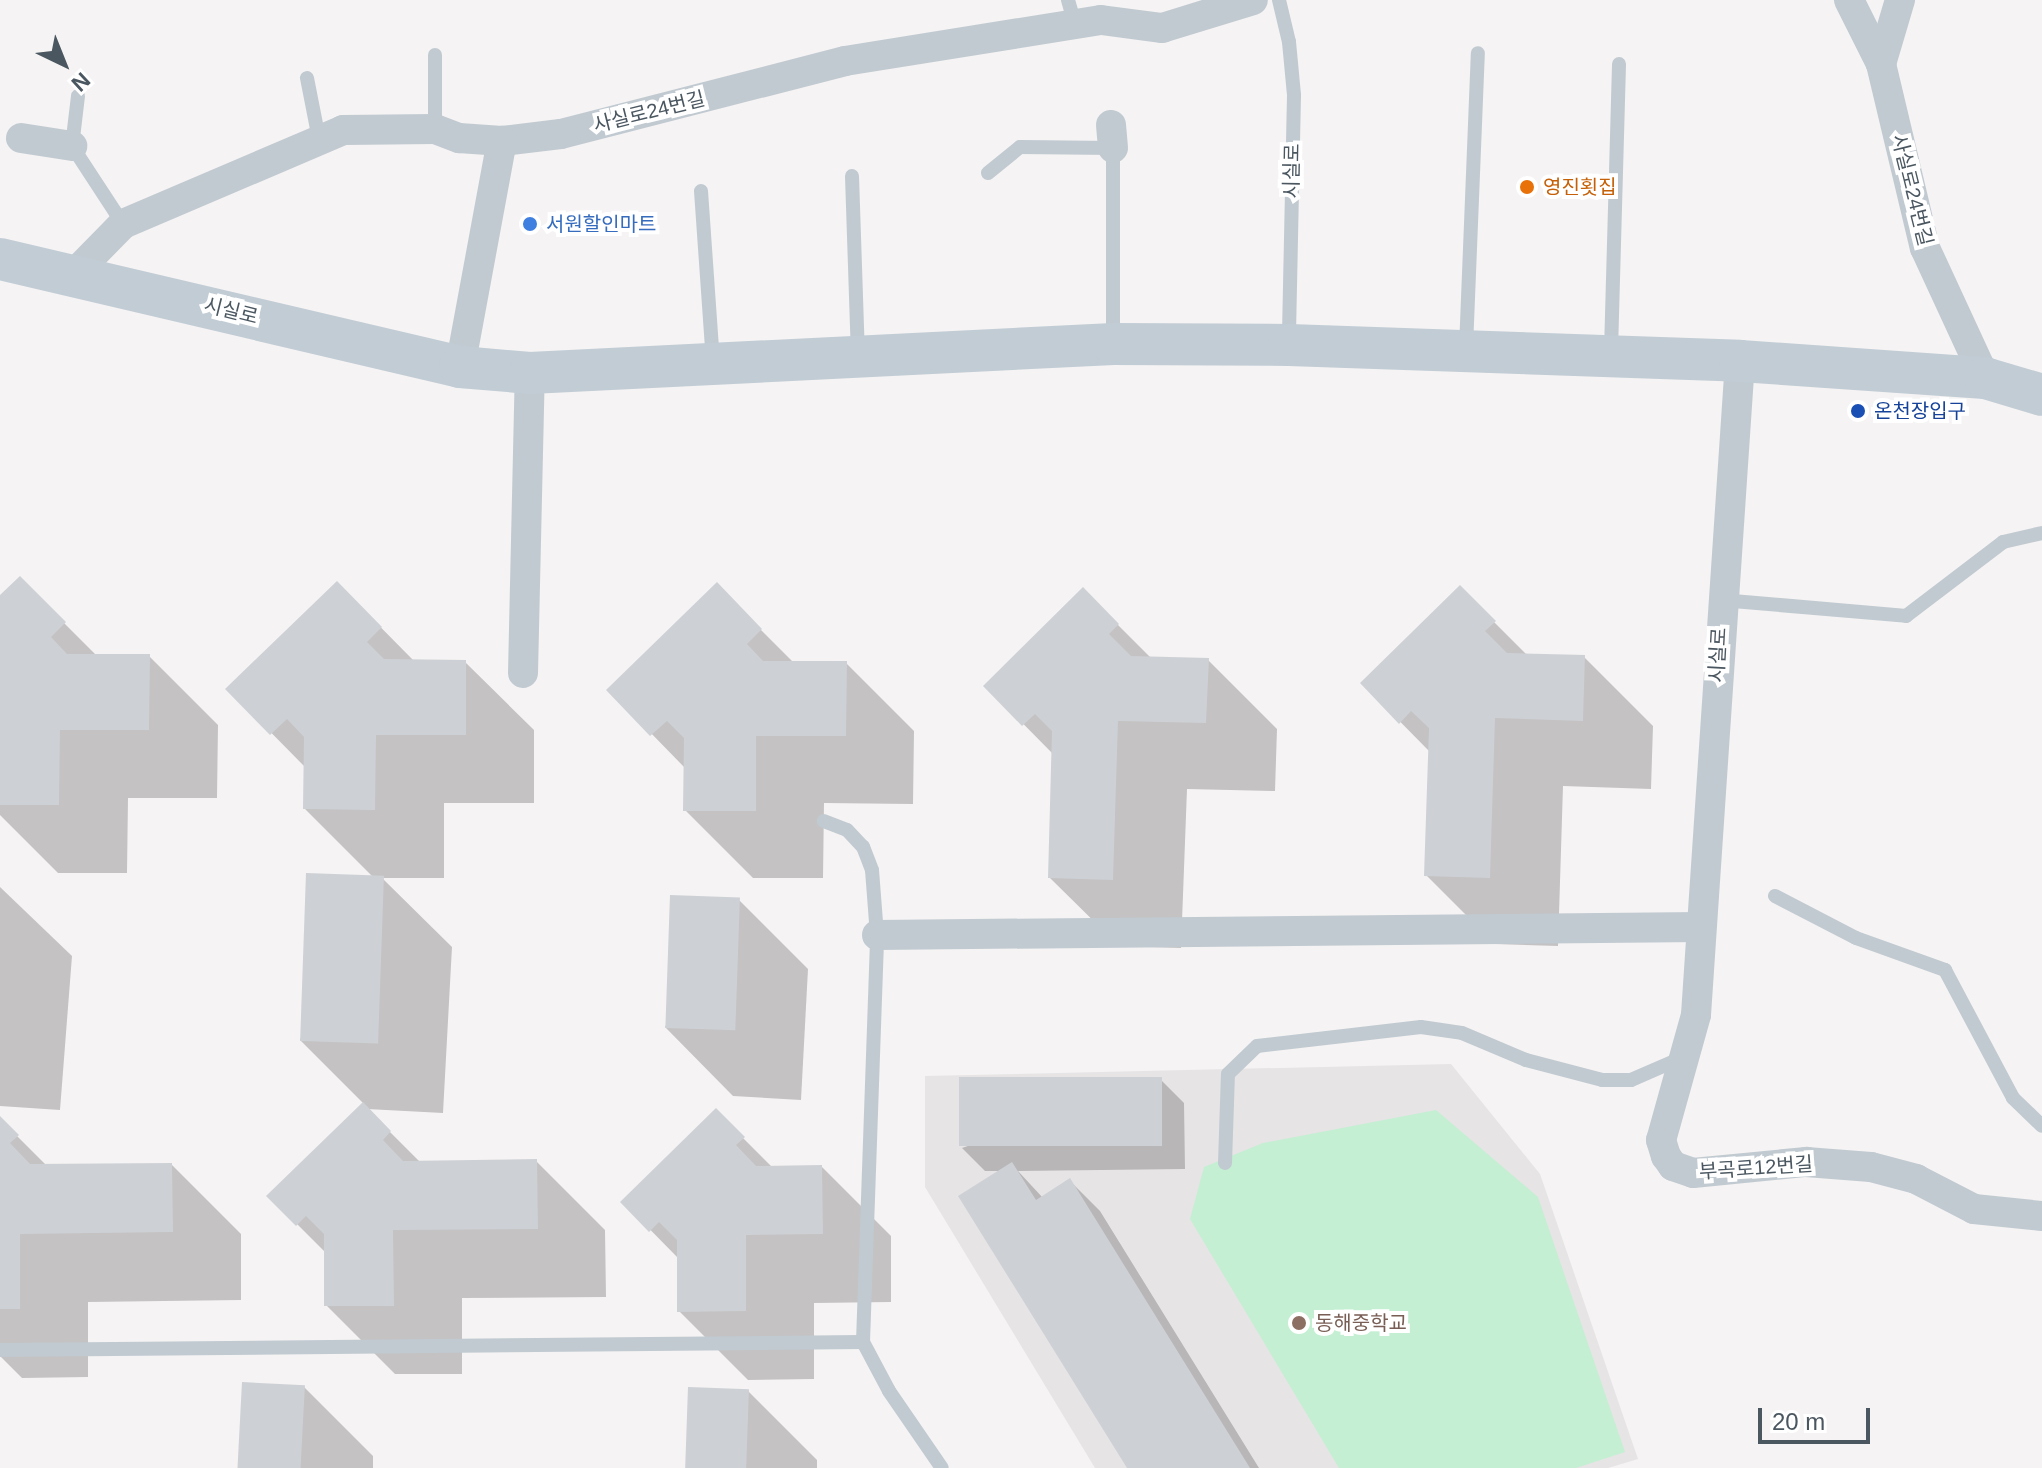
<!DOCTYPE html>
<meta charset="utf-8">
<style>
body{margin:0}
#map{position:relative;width:2042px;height:1468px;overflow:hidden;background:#f5f3f3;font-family:Helvetica,"Noto Sans KR",sans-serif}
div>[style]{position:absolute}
.education>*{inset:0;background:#e6e4e5}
.green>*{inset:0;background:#c4efd3}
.shadow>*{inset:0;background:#0003}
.building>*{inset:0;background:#cdd0d5;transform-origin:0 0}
.lane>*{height:14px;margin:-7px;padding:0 7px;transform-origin:7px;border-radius:7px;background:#c1cad1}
.street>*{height:30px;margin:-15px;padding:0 15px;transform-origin:15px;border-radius:15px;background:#c1cad1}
.secondary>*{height:42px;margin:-21px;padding:0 21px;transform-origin:21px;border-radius:21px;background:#c1ccd5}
.dots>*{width:22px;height:22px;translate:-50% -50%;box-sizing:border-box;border:4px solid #fff;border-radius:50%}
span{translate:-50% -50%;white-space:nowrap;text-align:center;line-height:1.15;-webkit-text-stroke:8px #fff;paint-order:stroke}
.street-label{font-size:20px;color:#4b5760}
.food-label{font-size:20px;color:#c56008}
.left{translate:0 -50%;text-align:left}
.shop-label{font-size:20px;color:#366cbe}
.transit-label{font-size:20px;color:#164399}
.education-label{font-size:20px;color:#785e54}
.north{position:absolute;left:24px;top:24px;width:80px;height:80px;-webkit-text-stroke:6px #fff;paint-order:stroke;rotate:137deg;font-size:22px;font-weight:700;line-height:32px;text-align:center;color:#4b5760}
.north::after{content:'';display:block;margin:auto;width:28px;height:36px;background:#4b5760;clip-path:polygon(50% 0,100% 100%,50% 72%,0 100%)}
.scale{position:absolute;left:1758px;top:1408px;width:112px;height:36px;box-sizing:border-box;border:4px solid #4b5760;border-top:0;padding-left:10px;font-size:24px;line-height:28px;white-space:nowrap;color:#4b5760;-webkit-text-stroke:6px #fff;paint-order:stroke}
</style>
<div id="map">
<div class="education">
<i style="clip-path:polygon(1451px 1064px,1540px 1174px,1638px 1459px,1608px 1468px,1095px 1468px,925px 1187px,925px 1076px)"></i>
</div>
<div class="green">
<i style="clip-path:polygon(1436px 1110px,1538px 1197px,1625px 1452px,1576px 1468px,1339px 1468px,1190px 1219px,1204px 1167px,1263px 1143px)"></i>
</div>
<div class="shadow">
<i style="clip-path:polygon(20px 579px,97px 656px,149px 656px,218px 725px,217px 798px,128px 798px,127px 873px,58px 873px,0 815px,0 598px)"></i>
<i style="clip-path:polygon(337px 583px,414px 661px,465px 662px,534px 730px,534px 803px,444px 803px,444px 878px,382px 878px,452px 947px,443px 1113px,367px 1109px,420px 1162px,536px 1161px,605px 1230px,606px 1297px,462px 1298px,462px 1374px,395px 1374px,326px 1305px,326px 1253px,269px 1196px,364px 1104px,300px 1040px,374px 878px,305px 809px,305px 767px,228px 689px)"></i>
<i style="clip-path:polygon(716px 585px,794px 663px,846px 663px,914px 731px,913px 804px,824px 803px,823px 878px,753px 878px,685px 810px,685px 768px,609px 690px)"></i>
<i style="clip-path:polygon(1460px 588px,1528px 656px,1584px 657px,1653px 726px,1651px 789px,1563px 786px,1558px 946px,1495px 944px,1426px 875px,1430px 752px,1362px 683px)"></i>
<i style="clip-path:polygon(1083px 590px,1152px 659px,1208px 660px,1277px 729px,1275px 791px,1187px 789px,1181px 948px,1119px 946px,1050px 878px,1054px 755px,986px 686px)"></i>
<i style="clip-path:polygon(0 887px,72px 956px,60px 1110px,0 1106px)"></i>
<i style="clip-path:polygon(739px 900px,808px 969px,801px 1100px,733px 1096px,665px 1027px)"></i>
<i style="clip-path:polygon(1161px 1080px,1184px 1103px,1185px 1169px,1018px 1171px,1043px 1198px,1070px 1181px,1100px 1211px,1259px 1468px,1130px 1468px,1002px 1171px,985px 1171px,962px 1148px)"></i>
<i style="clip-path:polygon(716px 1111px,773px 1168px,822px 1167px,891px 1236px,891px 1302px,814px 1303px,814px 1379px,748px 1380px,679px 1311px,679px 1259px,623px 1202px)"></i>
<i style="clip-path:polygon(0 1119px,47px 1166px,172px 1165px,241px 1234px,241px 1300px,88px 1302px,88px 1377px,22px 1378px,0 1356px)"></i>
<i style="clip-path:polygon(304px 1387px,373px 1456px,373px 1468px,239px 1468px)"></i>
<i style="clip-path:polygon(748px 1391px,817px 1460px,817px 1468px,686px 1468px)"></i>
</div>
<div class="building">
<i style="clip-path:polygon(20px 576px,66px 622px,51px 637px,67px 654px,150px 654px,149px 730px,60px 730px,59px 805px,0 805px,0 595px)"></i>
<i style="clip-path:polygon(337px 581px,382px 627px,367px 642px,384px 659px,466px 660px,466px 735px,376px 735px,375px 810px,303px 809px,304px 737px,287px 719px,270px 735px,225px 689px)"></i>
<i style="clip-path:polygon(717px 582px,762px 629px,747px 644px,763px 661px,847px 661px,846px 736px,756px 736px,756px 811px,683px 811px,684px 738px,667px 721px,650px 736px,606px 690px)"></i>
<i style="clip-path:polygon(1460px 585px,1496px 621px,1485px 631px,1507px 653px,1585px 655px,1583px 721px,1495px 718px,1490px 878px,1424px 876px,1429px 728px,1411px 711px,1399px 724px,1360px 683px)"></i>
<i style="clip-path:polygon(1083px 587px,1119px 624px,1109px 634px,1131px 656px,1209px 658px,1206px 723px,1118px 721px,1113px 880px,1048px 878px,1052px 731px,1035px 714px,1022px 726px,983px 686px)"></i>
<i style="left:306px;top:873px;width:78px;height:168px;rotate:2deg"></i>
<i style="left:670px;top:895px;width:70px;height:133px;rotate:2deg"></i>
<i style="left:1162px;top:1077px;width:69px;height:203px;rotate:90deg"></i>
<i style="clip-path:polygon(363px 1102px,391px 1131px,383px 1140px,403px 1161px,537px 1159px,538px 1229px,393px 1230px,394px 1306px,324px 1306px,324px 1234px,306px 1216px,296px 1226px,266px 1196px)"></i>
<i style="clip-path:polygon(716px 1108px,745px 1137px,736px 1145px,756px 1166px,822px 1165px,823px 1234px,746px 1235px,746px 1311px,677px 1312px,677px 1240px,659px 1222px,649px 1232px,620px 1202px)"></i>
<i style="clip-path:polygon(0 1116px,19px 1135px,10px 1143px,30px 1164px,172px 1163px,173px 1232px,20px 1234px,20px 1309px,0 1309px)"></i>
<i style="clip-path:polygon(1012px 1162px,1036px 1200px,1070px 1178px,1250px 1468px,1127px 1468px,958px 1196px)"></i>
<i style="left:242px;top:1382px;width:63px;height:86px;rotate:3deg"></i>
<i style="left:688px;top:1387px;width:61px;height:81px;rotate:2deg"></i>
</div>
<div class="lane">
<i style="left:1068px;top:0;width:25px;rotate:74deg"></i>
<i style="left:1279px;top:0;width:43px;rotate:76.6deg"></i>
<i style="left:1289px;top:42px;width:53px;rotate:84.6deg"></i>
<i style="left:1294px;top:95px;width:247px;rotate:91.2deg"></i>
<i style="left:307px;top:78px;width:62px;rotate:78.9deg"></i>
<i style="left:78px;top:96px;width:50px;rotate:96.8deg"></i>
<i style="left:72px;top:146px;width:93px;rotate:56.8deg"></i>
<i style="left:435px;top:129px;width:74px;rotate:-90deg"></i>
<i style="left:988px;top:173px;width:41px;rotate:-39.1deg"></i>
<i style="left:1020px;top:147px;width:93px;rotate:0.6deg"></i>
<i style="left:1113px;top:148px;width:192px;rotate:90deg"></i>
<i style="left:852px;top:176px;width:178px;rotate:88.1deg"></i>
<i style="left:701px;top:191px;width:170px;rotate:86deg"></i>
<i style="left:1466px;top:348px;width:295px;rotate:-87.7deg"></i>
<i style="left:1611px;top:351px;width:287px;rotate:-88.4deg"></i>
<i style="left:1721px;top:600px;width:186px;rotate:4.9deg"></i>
<i style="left:1906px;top:616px;width:122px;rotate:-37.3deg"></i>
<i style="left:2003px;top:542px;width:40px;rotate:-13deg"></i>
<i style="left:1775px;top:896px;width:91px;rotate:27.4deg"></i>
<i style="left:1856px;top:938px;width:95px;rotate:19.8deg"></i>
<i style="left:1945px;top:970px;width:145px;rotate:62deg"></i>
<i style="left:2013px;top:1098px;width:40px;rotate:44deg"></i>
<i style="left:1225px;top:1163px;width:89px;rotate:-88.1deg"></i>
<i style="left:1228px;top:1074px;width:40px;rotate:-44deg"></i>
<i style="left:1257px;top:1046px;width:165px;rotate:-6.6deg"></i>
<i style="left:1421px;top:1027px;width:41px;rotate:8.3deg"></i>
<i style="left:1462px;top:1033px;width:69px;rotate:22.9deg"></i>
<i style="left:1526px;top:1060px;width:79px;rotate:14.7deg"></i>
<i style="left:1602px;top:1080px;width:29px"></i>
<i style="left:1631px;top:1080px;width:58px;rotate:-23.5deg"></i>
<i style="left:863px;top:1342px;width:55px;rotate:62deg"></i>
<i style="left:889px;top:1391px;width:93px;rotate:55.5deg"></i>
<i style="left:0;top:1350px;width:863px;rotate:-0.53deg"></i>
<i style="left:863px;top:1342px;width:407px;rotate:-88deg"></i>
<i style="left:877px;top:935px;width:65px;rotate:-94.4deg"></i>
<i style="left:872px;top:870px;width:25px;rotate:-111deg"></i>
<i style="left:863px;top:847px;width:23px;rotate:-133deg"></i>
<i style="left:847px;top:830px;width:25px;rotate:-159deg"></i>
</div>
<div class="street">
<i style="left:1849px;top:0;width:72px;rotate:63.4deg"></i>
<i style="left:1881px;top:64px;width:189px;rotate:76.6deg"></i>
<i style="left:1925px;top:248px;width:143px;rotate:65.2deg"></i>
<i style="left:1881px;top:64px;width:67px;rotate:-73.5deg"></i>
<i style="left:1111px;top:125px;width:23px;rotate:85deg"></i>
<i style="left:21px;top:138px;width:52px;rotate:8.9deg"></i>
<i style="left:75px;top:273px;width:69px;rotate:-45.6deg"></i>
<i style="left:123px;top:224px;width:239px;rotate:-23.1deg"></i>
<i style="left:343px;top:130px;width:92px;rotate:-0.6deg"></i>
<i style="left:435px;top:129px;width:26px;rotate:21deg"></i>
<i style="left:459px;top:138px;width:43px;rotate:4deg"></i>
<i style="left:502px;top:141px;width:59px;rotate:-6.8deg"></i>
<i style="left:561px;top:134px;width:293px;rotate:-14.4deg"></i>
<i style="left:845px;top:61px;width:259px;rotate:-9.1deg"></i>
<i style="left:1101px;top:20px;width:62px;rotate:7.5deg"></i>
<i style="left:1162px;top:28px;width:95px;rotate:-17.1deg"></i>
<i style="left:1740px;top:361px;width:655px;rotate:93.85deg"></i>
<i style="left:1696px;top:1015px;width:130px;rotate:105.6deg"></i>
<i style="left:1661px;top:1140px;width:17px;rotate:73deg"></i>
<i style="left:1666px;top:1156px;width:12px;rotate:55deg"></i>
<i style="left:1673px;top:1166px;width:21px;rotate:19deg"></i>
<i style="left:1693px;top:1173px;width:114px;rotate:-5.6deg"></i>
<i style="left:1806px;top:1162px;width:65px;rotate:4.4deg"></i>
<i style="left:1871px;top:1167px;width:47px;rotate:14.9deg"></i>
<i style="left:1916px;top:1179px;width:65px;rotate:27.3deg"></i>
<i style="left:1974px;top:1209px;width:68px;rotate:5.9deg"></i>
<i style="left:460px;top:367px;width:230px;rotate:-79.5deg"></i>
<i style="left:523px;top:673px;width:300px;rotate:-88.7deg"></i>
<i style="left:877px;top:935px;width:824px;rotate:-0.56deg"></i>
</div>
<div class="secondary">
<i style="left:0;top:259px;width:473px;rotate:13.2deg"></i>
<i style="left:460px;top:367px;width:70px;rotate:4.9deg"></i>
<i style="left:530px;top:373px;width:584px;rotate:-2.85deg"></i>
<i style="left:1113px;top:344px;width:176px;rotate:0.3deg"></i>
<i style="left:1289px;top:345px;width:451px;rotate:2deg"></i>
<i style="left:1740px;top:361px;width:246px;rotate:4deg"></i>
<i style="left:1985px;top:378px;width:59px;rotate:16.6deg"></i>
</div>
<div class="dots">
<i style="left:1527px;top:187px;background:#e8710a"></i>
<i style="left:530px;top:224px;background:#3f7fe0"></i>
<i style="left:1858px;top:411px;background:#1a4fb4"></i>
<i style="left:1299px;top:1323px;background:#8d6e63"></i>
</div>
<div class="street-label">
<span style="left:649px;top:112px;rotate:-14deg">사실로24번길</span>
<span style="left:1292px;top:171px;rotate:-89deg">시실로</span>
<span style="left:1912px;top:190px;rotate:76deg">사실로24번길</span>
<span style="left:231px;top:311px;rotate:14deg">시실로</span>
<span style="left:1718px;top:655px;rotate:-87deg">시실로</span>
<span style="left:1756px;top:1168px;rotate:-4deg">부곡로12번길</span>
</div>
<div class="food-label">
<span class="left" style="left:1543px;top:187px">영진횟집</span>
</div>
<div class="shop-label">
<span class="left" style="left:546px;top:224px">서원할인마트</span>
</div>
<div class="transit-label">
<span class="left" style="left:1874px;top:411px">온천장입구</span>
</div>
<div class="education-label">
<span class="left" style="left:1315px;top:1323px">동해중학교</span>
</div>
<div class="north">N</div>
<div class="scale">20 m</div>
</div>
